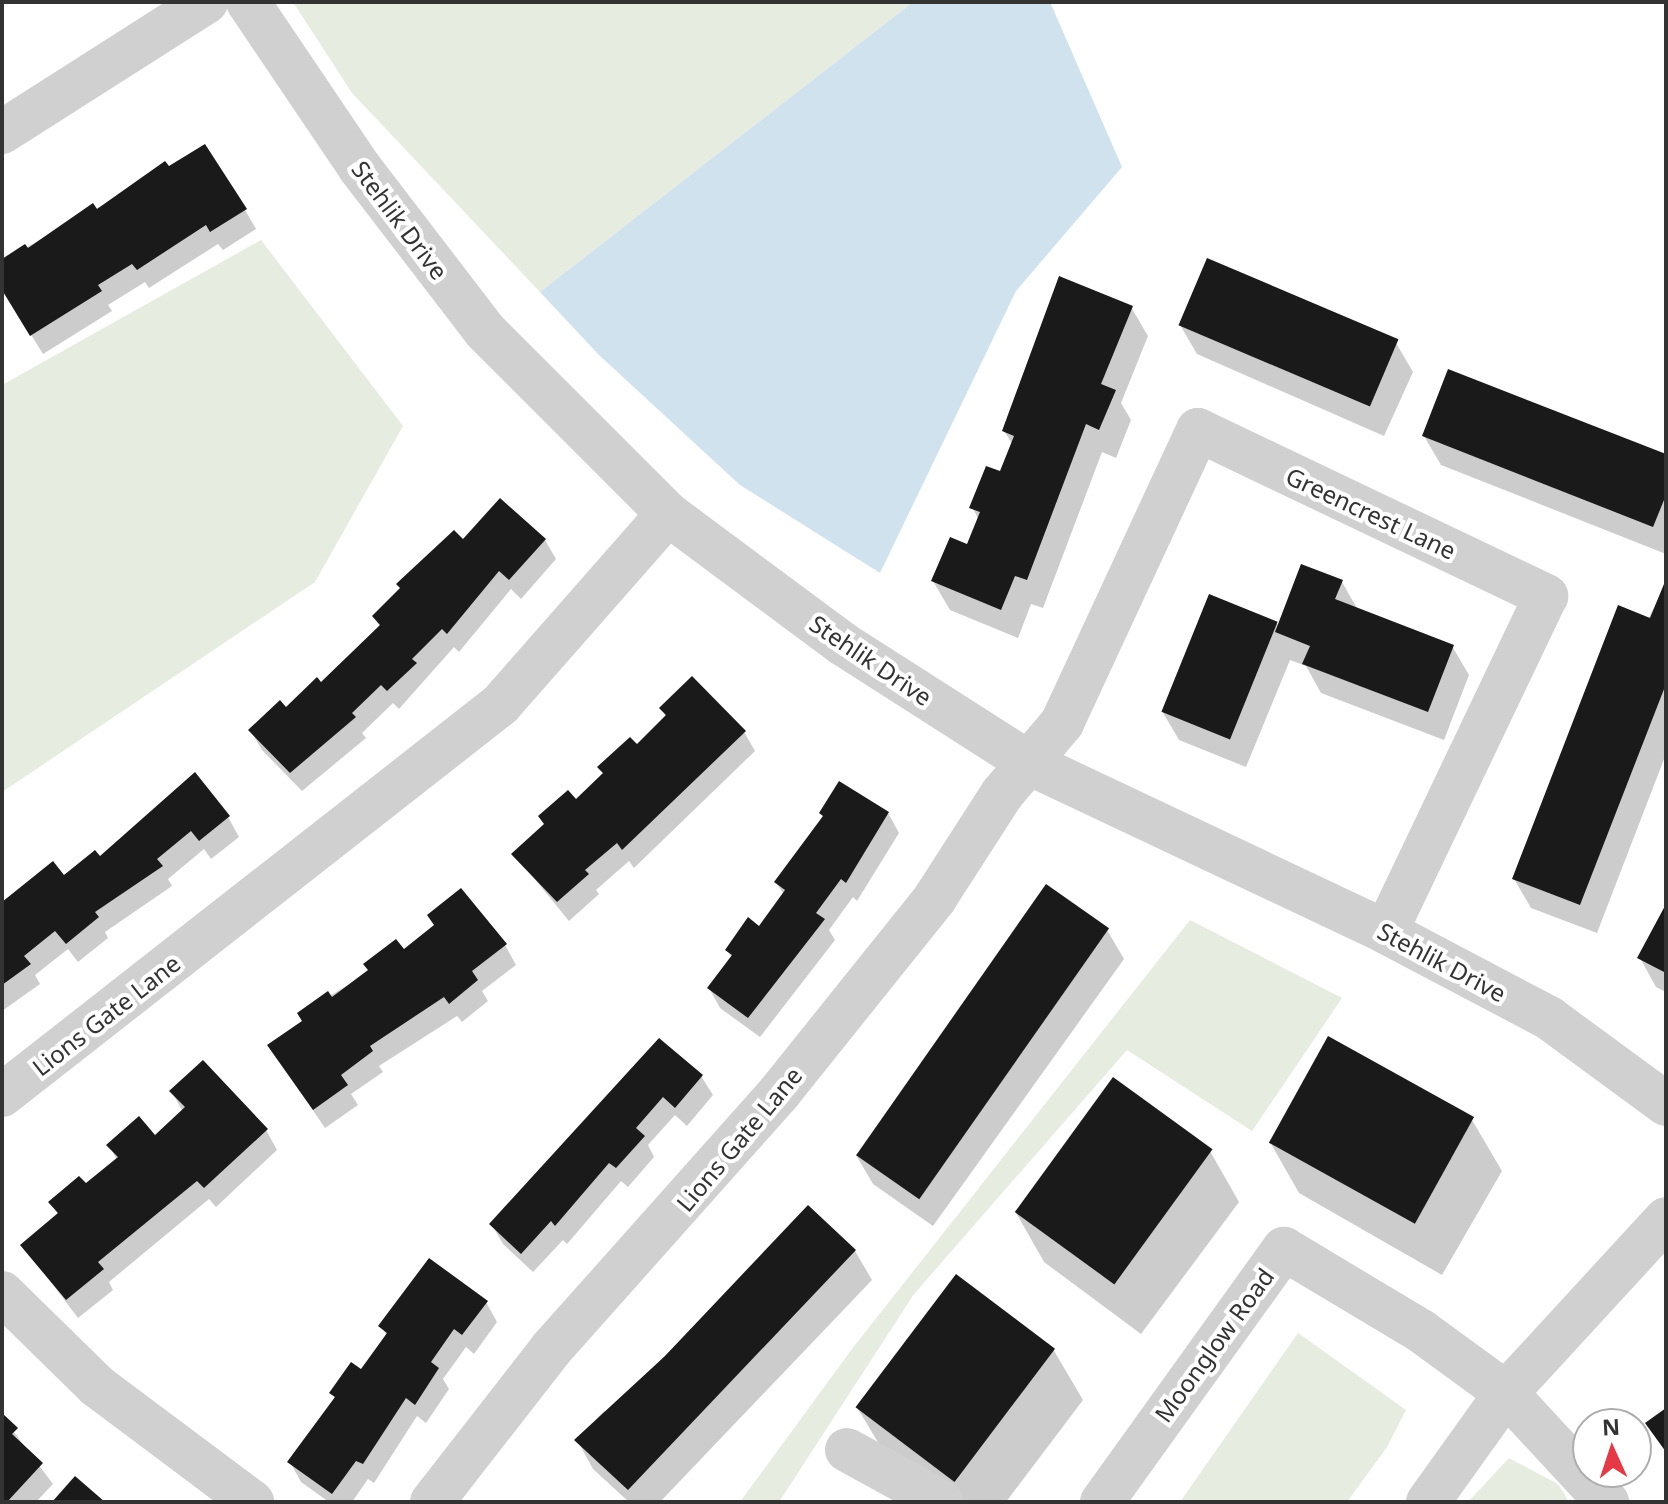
<!DOCTYPE html>
<style>
body{margin:0}
#map{position:relative;width:1668px;height:1504px;overflow:hidden;background:#fff;font-family:"Noto Sans",sans-serif}
div>[style]{position:absolute}
.green>*{inset:0;background:#e6ecdf}
.water>*{inset:0;background:#cfe2ee}
.shadow>*{inset:0;background:#0003}
.building>*{inset:0;background:#1a1a1a;transform-origin:0 0}
.minor>*{height:44px;margin:-22px;padding:0 22px;transform-origin:22px;border-radius:22px;background:#d0d0d0}
span{translate:-50% -50%;white-space:nowrap;text-align:center;line-height:1.15;-webkit-text-stroke:8px #fff;paint-order:stroke}
.street-label{font-size:24px;color:#333}
.frame{position:absolute;inset:0;border:4px solid #333;pointer-events:none}
.north{position:absolute;left:1572px;top:1408px;width:80px;height:80px;box-sizing:border-box;background:#fff;border:2px solid #adadad;border-radius:50%;rotate:357deg;font-size:22px;font-weight:700;line-height:32px;text-align:center;color:#333}
.north::after{content:'';display:block;margin:auto;width:28px;height:36px;background:#e63946;clip-path:polygon(50% 0,100% 100%,50% 72%,0 100%)}
</style>
<div id="map">
<div class="green">
<i style="clip-path:polygon(293px 2px,913px 2px,540px 292px,352px 93px)"></i>
<i style="clip-path:polygon(261px 240px,403px 426px,315px 582px,2px 792px,2px 385px)"></i>
<i style="clip-path:polygon(1190px 920px,1342px 998px,1252px 1131px,1127px 1050px,914px 1294px,779px 1502px,740px 1502px,852px 1349px)"></i>
<i style="clip-path:polygon(1298px 1333px,1406px 1410px,1387px 1447px,1347px 1502px,1180px 1502px)"></i>
<i style="clip-path:polygon(1509px 1458px,1558px 1484px,1569px 1502px,1468px 1502px)"></i>
</div>
<div class="water">
<i style="clip-path:polygon(913px 2px,1050px 2px,1122px 167px,1016px 291px,880px 573px,740px 485px,599px 355px,540px 292px)"></i>
</div>
<div class="shadow">
<i style="clip-path:polygon(168px 169px,245px 210px,256px 229px,223px 250px,218px 244px,149px 288px,145px 282px,108px 305px,112px 311px,43px 354px,2px 288px,2px 261px)"></i>
<i style="clip-path:polygon(1131px 307px,1148px 336px,1121px 403px,1131px 420px,1116px 458px,1102px 452px,1043px 608px,1031px 604px,1018px 638px,950px 610px,933px 581px,968px 547px,979px 520px,972px 507px,1001px 474px,1013px 445px,1004px 431px)"></i>
<i style="clip-path:polygon(1180px 325px,1396px 343px,1413px 372px,1384px 436px,1197px 354px)"></i>
<i style="clip-path:polygon(1424px 436px,1666px 456px,1666px 554px,1441px 465px)"></i>
<i style="clip-path:polygon(545px 540px,556px 559px,521px 599px,511px 589px,459px 652px,454px 647px,399px 709px,393px 703px,362px 733px,366px 738px,302px 791px,262px 750px,251px 731px,321px 685px,380px 627px,374px 616px,464px 541px)"></i>
<i style="clip-path:polygon(1342px 582px,1358px 610px,1452px 646px,1469px 675px,1444px 740px,1321px 693px,1306px 666px,1290px 660px,1246px 767px,1179px 740px,1162px 711px,1210px 597px,1280px 625px)"></i>
<i style="clip-path:polygon(1665px 586px,1666px 754px,1597px 933px,1531px 908px,1514px 879px)"></i>
<i style="clip-path:polygon(662px 709px,744px 732px,755px 751px,634px 868px,629px 861px,596px 890px,599px 894px,569px 921px,514px 854px,604px 775px,599px 767px,637px 747px,666px 717px)"></i>
<i style="clip-path:polygon(821px 813px,888px 813px,899px 833px,857px 901px,853px 897px,829px 930px,835px 940px,760px 1037px,720px 1008px,709px 988px,732px 958px,727px 950px,760px 928px,784px 895px,776px 882px,824px 818px)"></i>
<i style="clip-path:polygon(228px 817px,239px 837px,211px 859px,204px 849px,168px 879px,172px 886px,105px 932px,108px 938px,78px 962px,68px 949px,35px 975px,40px 984px,2px 1011px,2px 902px,99px 859px)"></i>
<i style="clip-path:polygon(1666px 908px,1666px 992px,1656px 987px,1640px 958px)"></i>
<i style="clip-path:polygon(1107px 930px,1124px 959px,933px 1226px,873px 1184px,856px 1155px)"></i>
<i style="clip-path:polygon(505px 945px,516px 965px,482px 991px,488px 1001px,462px 1022px,457px 1016px,379px 1066px,383px 1072px,351px 1094px,358px 1105px,325px 1128px,269px 1046px,304px 1022px,299px 1014px,404px 952px)"></i>
<i style="clip-path:polygon(659px 1041px,701px 1076px,713px 1095px,687px 1126px,675px 1115px,648px 1145px,654px 1157px,628px 1187px,621px 1181px,567px 1244px,563px 1240px,533px 1272px,503px 1244px,492px 1225px)"></i>
<i style="clip-path:polygon(172px 1092px,266px 1130px,277px 1150px,216px 1207px,209px 1199px,109px 1282px,113px 1290px,78px 1318px,23px 1245px,58px 1215px,51px 1202px,86px 1186px,117px 1160px,109px 1145px,155px 1138px,183px 1112px)"></i>
<i style="clip-path:polygon(1472px 1120px,1502px 1171px,1442px 1275px,1299px 1193px,1270px 1142px)"></i>
<i style="clip-path:polygon(1210px 1151px,1239px 1202px,1141px 1334px,1044px 1262px,1015px 1211px)"></i>
<i style="clip-path:polygon(808px 1208px,855px 1251px,872px 1280px,660px 1502px,629px 1502px,593px 1469px,577px 1440px,604px 1411px,608px 1415px)"></i>
<i style="clip-path:polygon(486px 1302px,497px 1322px,474px 1354px,466px 1347px,443px 1379px,449px 1389px,426px 1423px,417px 1416px,374px 1483px,368px 1479px,352px 1502px,329px 1502px,301px 1482px,290px 1462px,336px 1400px,332px 1393px,362px 1372px,387px 1336px,381px 1326px)"></i>
<i style="clip-path:polygon(1053px 1349px,1083px 1400px,1006px 1502px,945px 1502px,888px 1459px,858px 1409px)"></i>
<i style="clip-path:polygon(2px 1416px,53px 1484px,36px 1502px,2px 1502px)"></i>
</div>
<div class="building">
<i style="clip-path:polygon(205px 144px,247px 209px,210px 232px,206px 225px,137px 270px,132px 264px,98px 285px,102px 291px,30px 336px,2px 290px,2px 259px,25px 244px,28px 248px,93px 203px,97px 209px,165px 161px,169px 166px)"></i>
<i style="left:1207px;top:258px;width:208px;height:73px;rotate:23deg"></i>
<i style="clip-path:polygon(1059px 276px,1133px 306px,1101px 384px,1116px 390px,1099px 430px,1086px 424px,1027px 580px,1015px 576px,1001px 610px,931px 581px,950px 537px,967px 544px,980px 512px,969px 508px,986px 466px,1000px 471px,1014px 436px,1002px 431px)"></i>
<i style="clip-path:polygon(1448px 369px,1666px 454px,1666px 495px,1653px 527px,1422px 436px)"></i>
<i style="clip-path:polygon(500px 498px,546px 539px,509px 580px,499px 571px,447px 634px,442px 629px,412px 659px,417px 663px,387px 691px,381px 685px,352px 713px,356px 717px,290px 773px,248px 730px,280px 700px,286px 707px,317px 677px,321px 682px,380px 625px,372px 616px,400px 588px,396px 584px,454px 530px,463px 539px)"></i>
<i style="clip-path:polygon(1301px 564px,1343px 580px,1335px 599px,1454px 645px,1428px 712px,1302px 664px,1310px 646px,1275px 632px)"></i>
<i style="clip-path:polygon(1664px 584px,1666px 684px,1580px 905px,1512px 879px,1618px 605px,1650px 618px)"></i>
<i style="left:1209px;top:594px;width:74px;height:127px;rotate:22deg"></i>
<i style="clip-path:polygon(692px 676px,746px 731px,622px 850px,617px 843px,585px 870px,589px 874px,557px 902px,511px 854px,544px 824px,538px 816px,568px 790px,576px 799px,603px 773px,597px 767px,630px 737px,637px 744px,666px 715px,659px 708px)"></i>
<i style="clip-path:polygon(195px 772px,230px 816px,199px 841px,191px 831px,157px 859px,163px 866px,95px 912px,99px 917px,66px 944px,55px 931px,24px 956px,31px 964px,2px 985px,2px 902px,53px 861px,64px 875px,95px 850px,100px 856px)"></i>
<i style="clip-path:polygon(839px 781px,889px 812px,846px 883px,841px 879px,816px 913px,825px 919px,748px 1018px,707px 988px,732px 955px,725px 950px,748px 917px,759px 926px,785px 890px,774px 882px,823px 816px,819px 813px)"></i>
<i style="left:1046px;top:884px;width:77px;height:331px;rotate:35deg"></i>
<i style="clip-path:polygon(461px 888px,507px 944px,472px 971px,478px 980px,449px 1004px,444px 997px,370px 1046px,373px 1051px,341px 1075px,348px 1085px,313px 1110px,267px 1045px,302px 1021px,297px 1013px,328px 991px,332px 997px,368px 970px,363px 964px,396px 939px,404px 949px,434px 925px,427px 915px)"></i>
<i style="clip-path:polygon(1666px 904px,1666px 973px,1637px 958px)"></i>
<i style="left:1328px;top:1036px;width:167px;height:122px;rotate:29deg"></i>
<i style="clip-path:polygon(659px 1038px,703px 1075px,675px 1108px,663px 1097px,636px 1128px,645px 1136px,616px 1168px,609px 1163px,555px 1226px,551px 1221px,521px 1254px,489px 1224px)"></i>
<i style="clip-path:polygon(203px 1060px,268px 1129px,204px 1188px,197px 1181px,98px 1262px,104px 1269px,66px 1300px,20px 1245px,58px 1213px,48px 1202px,79px 1176px,86px 1183px,118px 1157px,106px 1145px,139px 1116px,155px 1135px,185px 1107px,169px 1091px)"></i>
<i style="left:1113px;top:1077px;width:123px;height:167px;rotate:36deg"></i>
<i style="clip-path:polygon(808px 1205px,856px 1250px,628px 1490px,574px 1440px,665px 1356px)"></i>
<i style="clip-path:polygon(429px 1258px,488px 1301px,462px 1335px,454px 1329px,431px 1362px,439px 1368px,415px 1405px,406px 1398px,363px 1464px,356px 1461px,332px 1494px,287px 1462px,335px 1397px,329px 1393px,351px 1362px,361px 1369px,387px 1333px,378px 1326px)"></i>
<i style="left:956px;top:1274px;width:124px;height:167px;rotate:37deg"></i>
<i style="clip-path:polygon(1666px 1408px,1666px 1452px,1645px 1423px)"></i>
<i style="clip-path:polygon(2px 1413px,18px 1428px,12px 1434px,43px 1463px,7px 1502px,2px 1502px)"></i>
<i style="clip-path:polygon(75px 1476px,105px 1502px,52px 1502px)"></i>
</div>
<div class="minor">
<i style="left:248px;top:2px;width:200px;rotate:56deg"></i>
<i style="left:360px;top:168px;width:205px;rotate:52.5deg"></i>
<i style="left:485px;top:331px;width:259px;rotate:45deg"></i>
<i style="left:668px;top:514px;width:218px;rotate:36.6deg"></i>
<i style="left:843px;top:644px;width:223px;rotate:32.6deg"></i>
<i style="left:1031px;top:764px;width:393px;rotate:25.3deg"></i>
<i style="left:1386px;top:932px;width:184px;rotate:27.8deg"></i>
<i style="left:1549px;top:1018px;width:145px;rotate:36.3deg"></i>
<i style="left:2px;top:132px;width:242px;rotate:-32.5deg"></i>
<i style="left:2px;top:1095px;width:633px;rotate:-38.07deg"></i>
<i style="left:500px;top:705px;width:254px;rotate:-48.7deg"></i>
<i style="left:2px;top:1293px;width:133px;rotate:44.4deg"></i>
<i style="left:97px;top:1386px;width:194px;rotate:36.8deg"></i>
<i style="left:847px;top:1450px;width:108px;rotate:28.7deg"></i>
<i style="left:432px;top:1502px;width:194px;rotate:-52.1deg"></i>
<i style="left:551px;top:1349px;width:343px;rotate:-48.3deg"></i>
<i style="left:779px;top:1093px;width:250px;rotate:-51.3deg"></i>
<i style="left:935px;top:898px;width:124px;rotate:-57.2deg"></i>
<i style="left:1002px;top:794px;width:93px;rotate:-49.8deg"></i>
<i style="left:1062px;top:723px;width:323px;rotate:-65.1deg"></i>
<i style="left:1198px;top:430px;width:386px;rotate:25.5deg"></i>
<i style="left:1546px;top:596px;width:372px;rotate:115.5deg"></i>
<i style="left:1102px;top:1502px;width:312px;rotate:-54.3deg"></i>
<i style="left:1284px;top:1249px;width:160px;rotate:30.9deg"></i>
<i style="left:1421px;top:1331px;width:105px;rotate:36.1deg"></i>
<i style="left:1506px;top:1393px;width:149px;rotate:47.2deg"></i>
<i style="left:1428px;top:1502px;width:134px;rotate:-54.4deg"></i>
<i style="left:1506px;top:1393px;width:236px;rotate:-47.4deg"></i>
</div>
<div class="street-label">
<span style="left:400px;top:220px;rotate:53deg">Stehlik Drive</span>
<span style="left:1371px;top:513px;rotate:25deg">Greencrest Lane</span>
<span style="left:871px;top:660px;rotate:34deg">Stehlik Drive</span>
<span style="left:1442px;top:962px;rotate:28deg">Stehlik Drive</span>
<span style="left:106px;top:1015px;rotate:-38deg">Lions Gate Lane</span>
<span style="left:739px;top:1139px;rotate:-50deg">Lions Gate Lane</span>
<span style="left:1214px;top:1345px;rotate:-54deg">Moonglow Road</span>
</div>
<div class="frame"></div>
<div class="north">N</div>
</div>
